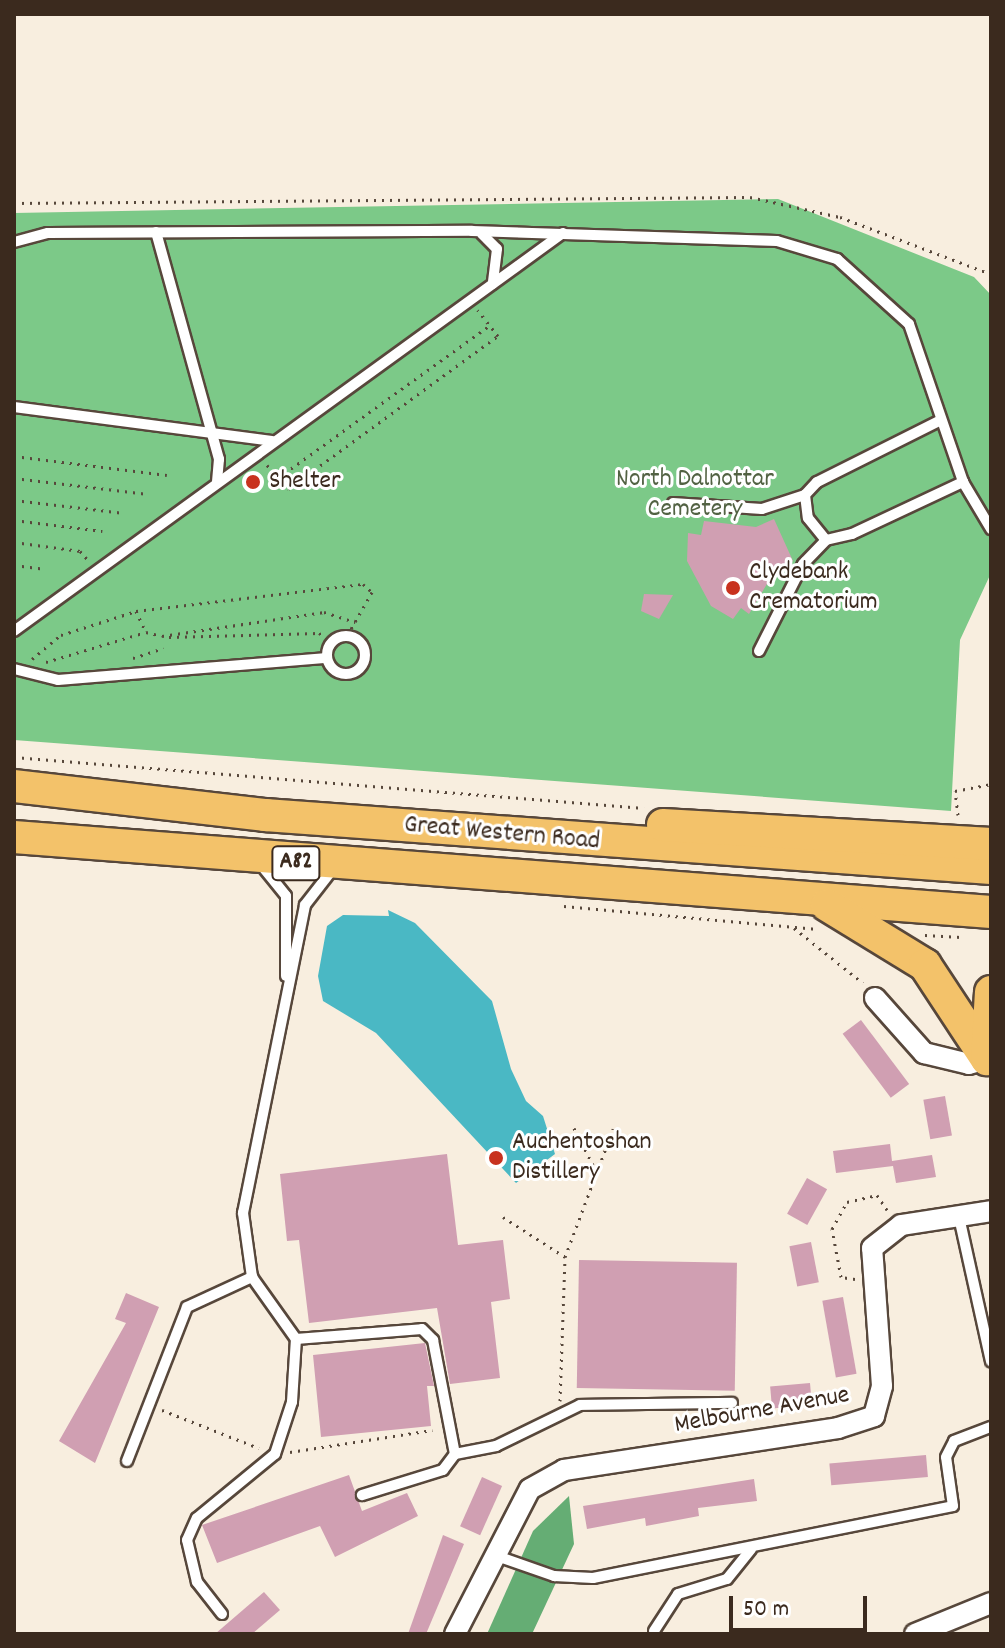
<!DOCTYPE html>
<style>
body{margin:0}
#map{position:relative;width:1005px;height:1648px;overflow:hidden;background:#f8eedf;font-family:Dekko,sans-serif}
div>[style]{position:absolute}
.green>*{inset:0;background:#7cc988}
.forest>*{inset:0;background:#65ad74}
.water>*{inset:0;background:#4ab8c4}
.building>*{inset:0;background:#d09fb2;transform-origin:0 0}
.path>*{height:3px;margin-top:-1.5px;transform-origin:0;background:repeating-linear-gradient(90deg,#57473b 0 2px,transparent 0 8px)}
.roads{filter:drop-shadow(2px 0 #57473b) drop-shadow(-2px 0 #57473b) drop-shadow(0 2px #57473b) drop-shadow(0 -2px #57473b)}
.lane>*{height:10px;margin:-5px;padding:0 5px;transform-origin:5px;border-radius:5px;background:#fff}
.lane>.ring{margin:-5px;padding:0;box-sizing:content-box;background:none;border:10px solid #fff;border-radius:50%}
.street>*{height:20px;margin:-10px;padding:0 10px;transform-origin:10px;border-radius:10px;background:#fff}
.primary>*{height:32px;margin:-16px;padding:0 16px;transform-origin:16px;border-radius:16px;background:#f3c26a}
.dots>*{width:22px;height:22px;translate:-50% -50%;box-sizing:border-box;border:4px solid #fff;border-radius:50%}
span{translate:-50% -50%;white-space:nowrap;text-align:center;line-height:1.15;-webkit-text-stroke:6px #fff;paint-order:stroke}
.shield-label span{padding:2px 6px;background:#fff;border:2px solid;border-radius:6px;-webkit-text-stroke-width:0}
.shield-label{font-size:24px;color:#3b2a1e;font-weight:700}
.park-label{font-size:26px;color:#526243}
.poi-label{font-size:26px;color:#3b2a1e}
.left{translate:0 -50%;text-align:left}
.street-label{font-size:26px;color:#3b2a1e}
.frame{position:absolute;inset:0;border:16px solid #3b2a1e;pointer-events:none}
.scale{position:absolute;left:729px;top:1596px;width:138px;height:36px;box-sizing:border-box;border:4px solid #3b2a1e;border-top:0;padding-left:10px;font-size:24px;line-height:28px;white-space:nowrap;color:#3b2a1e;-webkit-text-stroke:6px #fff;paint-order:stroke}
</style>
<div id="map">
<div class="green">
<i style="clip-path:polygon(778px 199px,974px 277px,991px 295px,991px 573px,960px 640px,951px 811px,14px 740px,14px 213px)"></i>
</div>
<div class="forest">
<i style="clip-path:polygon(569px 1496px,574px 1544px,532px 1634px,487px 1634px,533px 1531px)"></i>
</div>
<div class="water">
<i style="clip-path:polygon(388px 910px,415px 923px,492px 1001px,511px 1069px,526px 1101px,543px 1116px,555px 1154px,516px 1183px,376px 1033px,323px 1001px,318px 976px,327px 926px,343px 915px,389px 916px)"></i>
</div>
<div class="building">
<i style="clip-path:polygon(774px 519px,793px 561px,776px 569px,749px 614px,741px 608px,733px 619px,711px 606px,687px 561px,688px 533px,701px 535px,704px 521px,756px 527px)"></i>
<i style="clip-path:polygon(644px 594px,673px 595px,659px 619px,641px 611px)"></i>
<i style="left:861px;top:1020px;width:80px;height:23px;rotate:53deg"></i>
<i style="left:945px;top:1096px;width:40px;height:22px;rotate:80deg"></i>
<i style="clip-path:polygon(890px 1144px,892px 1161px,932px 1155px,936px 1177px,896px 1183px,893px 1166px,836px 1173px,833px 1151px)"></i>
<i style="clip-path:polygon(447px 1154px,458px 1245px,503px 1240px,510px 1299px,491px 1302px,500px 1378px,450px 1384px,437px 1308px,309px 1323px,299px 1240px,287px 1241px,280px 1174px)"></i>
<i style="left:807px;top:1178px;width:23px;height:41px;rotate:29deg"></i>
<i style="left:811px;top:1242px;width:41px;height:22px;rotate:79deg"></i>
<i style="left:579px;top:1260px;width:158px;height:128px;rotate:1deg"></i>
<i style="clip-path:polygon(126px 1293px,159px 1307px,95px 1463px,59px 1441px,126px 1323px,115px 1319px)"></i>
<i style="left:843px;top:1297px;width:78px;height:21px;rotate:80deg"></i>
<i style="clip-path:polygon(425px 1343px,434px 1386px,427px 1386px,431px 1426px,321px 1437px,313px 1355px)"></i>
<i style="left:810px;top:1383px;width:22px;height:40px;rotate:85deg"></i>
<i style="left:926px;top:1455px;width:22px;height:97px;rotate:85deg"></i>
<i style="clip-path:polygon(349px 1475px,362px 1511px,407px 1493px,418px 1516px,335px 1557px,320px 1526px,217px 1563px,202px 1525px)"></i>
<i style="left:482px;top:1477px;width:22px;height:54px;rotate:24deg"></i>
<i style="clip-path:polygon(754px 1479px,757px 1501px,698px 1508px,699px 1516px,646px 1526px,645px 1518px,587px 1529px,583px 1506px)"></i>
<i style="clip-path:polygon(443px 1535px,464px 1544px,426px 1634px,408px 1634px)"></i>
<i style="clip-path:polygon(264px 1592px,280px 1610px,252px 1634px,215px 1634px)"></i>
</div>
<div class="path">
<i style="left:14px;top:203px;width:736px;rotate:-0.47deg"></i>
<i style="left:750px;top:197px;width:92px;rotate:12.5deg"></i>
<i style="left:840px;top:217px;width:161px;rotate:20.7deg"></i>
<i style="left:14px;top:456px;width:154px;rotate:7.1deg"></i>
<i style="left:267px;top:465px;width:32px;rotate:49deg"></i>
<i style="left:288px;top:489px;width:260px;rotate:-36.1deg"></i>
<i style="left:498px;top:336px;width:33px;rotate:-128deg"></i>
<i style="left:14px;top:478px;width:135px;rotate:6.8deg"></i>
<i style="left:278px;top:478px;width:260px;rotate:-35.8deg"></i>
<i style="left:14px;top:500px;width:111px;rotate:6.7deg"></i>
<i style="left:14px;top:520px;width:89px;rotate:7.1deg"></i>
<i style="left:14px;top:542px;width:67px;rotate:7.8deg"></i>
<i style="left:80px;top:551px;width:13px;rotate:48deg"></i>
<i style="left:14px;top:565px;width:32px;rotate:7deg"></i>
<i style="left:14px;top:587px;width:4px"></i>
<i style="left:136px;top:611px;width:23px;rotate:65deg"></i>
<i style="left:146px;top:632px;width:16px;rotate:14deg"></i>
<i style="left:162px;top:636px;width:164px;rotate:-8.4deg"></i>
<i style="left:324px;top:612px;width:33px;rotate:18deg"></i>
<i style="left:169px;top:637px;width:150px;rotate:-1.5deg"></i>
<i style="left:319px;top:633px;width:15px;rotate:32deg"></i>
<i style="left:133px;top:658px;width:32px;rotate:-18deg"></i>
<i style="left:32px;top:659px;width:38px;rotate:-40deg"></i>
<i style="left:61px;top:635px;width:79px;rotate:-17.7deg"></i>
<i style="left:136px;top:611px;width:229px;rotate:-6.8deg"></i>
<i style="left:363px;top:584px;width:12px;rotate:42deg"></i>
<i style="left:372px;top:592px;width:51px;rotate:119.6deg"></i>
<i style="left:46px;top:662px;width:104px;rotate:-16.7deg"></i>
<i style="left:14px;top:757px;width:632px;rotate:4.63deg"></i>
<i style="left:958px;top:815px;width:24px;rotate:-97deg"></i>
<i style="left:955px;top:791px;width:37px;rotate:-11deg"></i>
<i style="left:564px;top:906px;width:252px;rotate:5.2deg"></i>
<i style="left:794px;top:928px;width:88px;rotate:38.6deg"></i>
<i style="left:925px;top:935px;width:36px;rotate:3deg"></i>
<i style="left:574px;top:1128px;width:48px;rotate:62.9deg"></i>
<i style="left:503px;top:1217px;width:74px;rotate:32.8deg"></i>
<i style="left:565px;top:1257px;width:137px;rotate:-69.4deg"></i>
<i style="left:855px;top:1279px;width:14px;rotate:-172deg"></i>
<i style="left:841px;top:1277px;width:49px;rotate:-100.6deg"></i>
<i style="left:832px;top:1229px;width:31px;rotate:-61deg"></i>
<i style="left:847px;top:1202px;width:31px;rotate:-13deg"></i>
<i style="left:877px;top:1195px;width:18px;rotate:56deg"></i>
<i style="left:560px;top:1401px;width:144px;rotate:-88deg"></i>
<i style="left:162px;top:1410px;width:104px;rotate:21.4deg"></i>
<i style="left:290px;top:1452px;width:144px;rotate:-8.8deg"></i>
</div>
<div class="roads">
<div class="lane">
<i style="left:156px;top:232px;width:236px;rotate:74.5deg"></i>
<i style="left:219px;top:459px;width:23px;rotate:95deg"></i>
<i style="left:482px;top:234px;width:21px;rotate:45deg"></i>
<i style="left:497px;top:249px;width:35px;rotate:97deg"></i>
<i style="left:14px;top:242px;width:35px;rotate:-15deg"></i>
<i style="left:48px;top:233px;width:424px;rotate:-0.3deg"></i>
<i style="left:472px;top:231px;width:305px;rotate:1.9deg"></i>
<i style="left:777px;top:241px;width:63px;rotate:16.7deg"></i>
<i style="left:837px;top:259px;width:97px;rotate:42.1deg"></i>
<i style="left:909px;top:324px;width:167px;rotate:71.1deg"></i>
<i style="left:14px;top:407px;width:260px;rotate:7.5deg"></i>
<i style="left:941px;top:420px;width:139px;rotate:153.4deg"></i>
<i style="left:817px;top:482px;width:18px;rotate:133deg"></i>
<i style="left:805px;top:495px;width:23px;rotate:83deg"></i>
<i style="left:808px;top:518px;width:28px;rotate:51deg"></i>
<i style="left:826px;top:540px;width:27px;rotate:-13deg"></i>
<i style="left:852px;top:534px;width:123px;rotate:-25.1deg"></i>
<i style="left:963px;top:482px;width:55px;rotate:59.2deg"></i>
<i style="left:673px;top:503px;width:89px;rotate:3.9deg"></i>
<i style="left:762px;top:509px;width:45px;rotate:-18deg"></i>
<i style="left:14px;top:631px;width:678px;rotate:-35.94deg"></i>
<i class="ring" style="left:327px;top:636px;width:28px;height:28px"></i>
<i style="left:759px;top:651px;width:97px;rotate:-63.2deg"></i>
<i style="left:803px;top:564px;width:33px;rotate:-46deg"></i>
<i style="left:14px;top:669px;width:45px;rotate:14deg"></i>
<i style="left:58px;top:680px;width:270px;rotate:-4.7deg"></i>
<i style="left:262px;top:866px;width:38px;rotate:51deg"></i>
<i style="left:286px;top:896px;width:80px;rotate:90deg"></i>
<i style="left:959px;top:1217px;width:148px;rotate:77.5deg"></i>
<i style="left:296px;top:1339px;width:126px;rotate:-4.5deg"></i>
<i style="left:422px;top:1329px;width:16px;rotate:45deg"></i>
<i style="left:433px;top:1340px;width:116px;rotate:79.1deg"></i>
<i style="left:455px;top:1454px;width:20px;rotate:127deg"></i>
<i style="left:443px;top:1470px;width:85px;rotate:162.8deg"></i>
<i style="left:455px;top:1454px;width:42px;rotate:-11deg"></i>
<i style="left:496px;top:1446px;width:93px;rotate:-26deg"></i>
<i style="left:580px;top:1405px;width:152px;rotate:-0.8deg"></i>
<i style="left:127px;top:1461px;width:165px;rotate:-68.7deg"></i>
<i style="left:187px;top:1307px;width:72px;rotate:-24.8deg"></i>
<i style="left:494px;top:1555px;width:64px;rotate:19.3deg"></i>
<i style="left:554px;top:1576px;width:39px;rotate:3deg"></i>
<i style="left:593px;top:1578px;width:367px;rotate:-11.3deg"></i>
<i style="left:953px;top:1506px;width:49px;rotate:-98.1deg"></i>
<i style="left:946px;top:1457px;width:18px;rotate:-63deg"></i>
<i style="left:954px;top:1441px;width:40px;rotate:-21deg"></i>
<i style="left:222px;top:1614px;width:41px;rotate:-128deg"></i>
<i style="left:197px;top:1582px;width:43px;rotate:-103.4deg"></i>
<i style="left:187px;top:1540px;width:24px;rotate:-66deg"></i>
<i style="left:197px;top:1518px;width:101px;rotate:-39.4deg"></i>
<i style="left:275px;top:1454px;width:55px;rotate:-71.9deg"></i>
<i style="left:292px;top:1402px;width:63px;rotate:-86.4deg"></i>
<i style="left:296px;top:1339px;width:76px;rotate:-125.4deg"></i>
<i style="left:252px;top:1277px;width:65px;rotate:-98deg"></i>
<i style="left:243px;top:1213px;width:314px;rotate:-78.6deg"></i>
<i style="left:305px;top:905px;width:46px;rotate:-52.1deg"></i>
<i style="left:654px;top:1631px;width:44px;rotate:-57deg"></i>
<i style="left:678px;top:1594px;width:51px;rotate:-17deg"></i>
<i style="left:727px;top:1579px;width:38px;rotate:-51deg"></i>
</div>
<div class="street">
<i style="left:875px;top:998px;width:74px;rotate:48.3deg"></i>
<i style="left:924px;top:1053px;width:46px;rotate:13.7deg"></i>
<i style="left:969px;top:1064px;width:19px;rotate:-16deg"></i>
<i style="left:455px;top:1634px;width:163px;rotate:-62.7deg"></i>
<i style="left:530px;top:1489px;width:39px;rotate:-29deg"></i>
<i style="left:564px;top:1470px;width:277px;rotate:-8.7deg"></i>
<i style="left:838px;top:1428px;width:38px;rotate:-18deg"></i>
<i style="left:874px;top:1416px;width:31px;rotate:-75deg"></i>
<i style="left:882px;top:1386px;width:138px;rotate:-94.1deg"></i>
<i style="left:872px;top:1248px;width:37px;rotate:-38deg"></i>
<i style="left:901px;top:1225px;width:91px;rotate:-8.8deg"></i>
<i style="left:915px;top:1634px;width:82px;rotate:-22.2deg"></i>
</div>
<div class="primary">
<i style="left:14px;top:786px;width:253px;rotate:6.6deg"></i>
<i style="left:265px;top:815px;width:728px;rotate:4.18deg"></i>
<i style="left:663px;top:825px;width:329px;rotate:3.3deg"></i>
<i style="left:14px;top:837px;width:980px;rotate:4.39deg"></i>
<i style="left:827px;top:905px;width:115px;rotate:31.5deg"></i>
<i style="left:925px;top:965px;width:113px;rotate:56.6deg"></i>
<i style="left:987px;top:1059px;width:67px;rotate:-86.6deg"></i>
</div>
</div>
<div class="dots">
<i style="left:253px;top:482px;background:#c8321e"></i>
<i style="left:733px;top:588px;background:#c8321e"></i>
<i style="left:496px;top:1158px;background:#c8321e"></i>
</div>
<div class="shield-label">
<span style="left:296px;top:863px">A82</span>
</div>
<div class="park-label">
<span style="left:695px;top:495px">North Dalnottar<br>Cemetery</span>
</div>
<div class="poi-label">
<span class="left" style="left:269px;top:482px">Shelter</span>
<span class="left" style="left:749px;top:588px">Clydebank<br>Crematorium</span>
<span class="left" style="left:512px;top:1158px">Auchentoshan<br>Distillery</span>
</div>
<div class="street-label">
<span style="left:502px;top:834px;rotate:5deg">Great Western Road</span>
<span style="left:762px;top:1411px;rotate:-10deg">Melbourne Avenue</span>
</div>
<div class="frame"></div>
<div class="scale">50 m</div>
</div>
